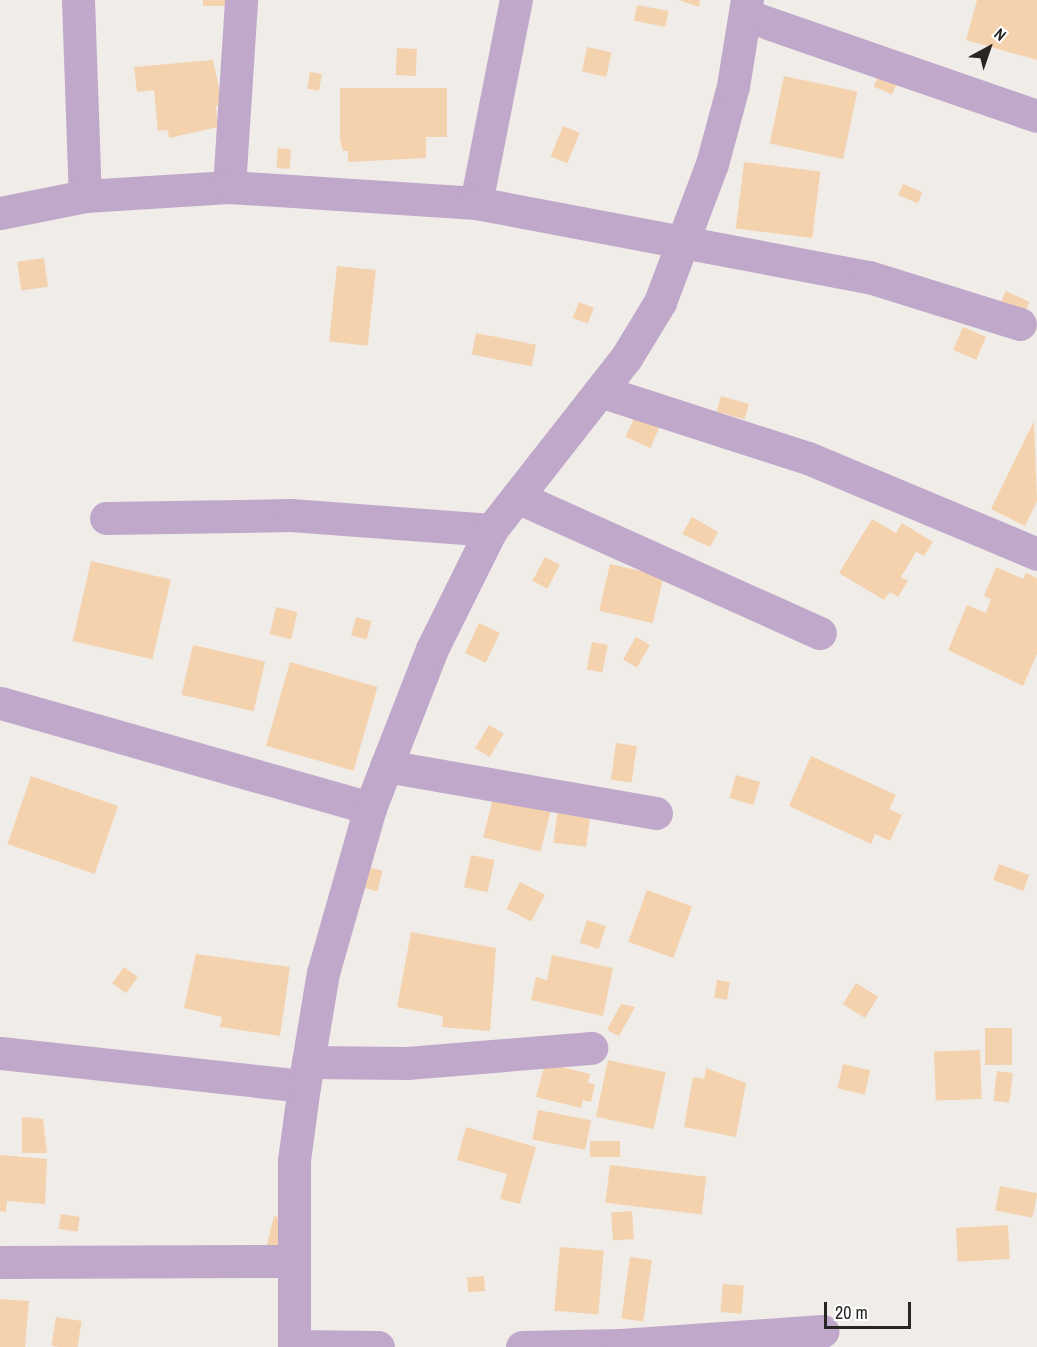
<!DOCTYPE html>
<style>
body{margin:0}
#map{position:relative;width:1037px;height:1347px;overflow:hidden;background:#f0ece8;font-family:"Archivo Narrow",sans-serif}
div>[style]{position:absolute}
.building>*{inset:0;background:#f5d2ae;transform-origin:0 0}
.minor>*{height:33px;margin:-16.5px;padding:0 16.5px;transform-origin:16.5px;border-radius:16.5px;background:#c0a8cb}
span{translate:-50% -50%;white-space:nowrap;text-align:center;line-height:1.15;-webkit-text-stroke:6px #fff;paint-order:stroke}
.north{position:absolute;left:959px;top:18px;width:60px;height:60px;-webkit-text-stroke:4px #fff;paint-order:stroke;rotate:40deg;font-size:16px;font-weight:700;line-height:24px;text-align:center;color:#272624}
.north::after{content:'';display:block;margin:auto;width:21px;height:27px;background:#272624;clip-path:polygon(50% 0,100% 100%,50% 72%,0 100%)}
.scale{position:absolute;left:824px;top:1302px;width:87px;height:27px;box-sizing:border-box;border:3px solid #272624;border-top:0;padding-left:8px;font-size:18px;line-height:21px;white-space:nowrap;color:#272624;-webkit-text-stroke:4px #fff;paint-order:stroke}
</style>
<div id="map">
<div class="building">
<i style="left:203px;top:0;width:22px;height:6px"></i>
<i style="clip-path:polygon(679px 0,700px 0,699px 7px)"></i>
<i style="clip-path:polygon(977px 0,1037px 0,1037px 60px,966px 40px)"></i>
<i style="left:637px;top:5px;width:32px;height:16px;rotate:11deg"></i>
<i style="left:587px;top:47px;width:25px;height:25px;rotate:12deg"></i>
<i style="left:397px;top:48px;width:20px;height:27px;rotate:3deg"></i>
<i style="clip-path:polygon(213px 60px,223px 105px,216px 106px,218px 127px,169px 138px,168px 130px,158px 131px,154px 90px,137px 92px,134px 67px)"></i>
<i style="left:881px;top:70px;width:20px;height:18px;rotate:24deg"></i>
<i style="left:310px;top:72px;width:12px;height:17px;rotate:9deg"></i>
<i style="left:784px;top:76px;width:75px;height:69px;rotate:12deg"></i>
<i style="clip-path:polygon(340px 88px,447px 88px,447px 137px,426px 137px,426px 158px,348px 162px,348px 151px,343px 151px,340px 140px)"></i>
<i style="left:563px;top:126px;width:18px;height:33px;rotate:22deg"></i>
<i style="left:278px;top:148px;width:13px;height:20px;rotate:4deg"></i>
<i style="left:744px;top:162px;width:77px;height:67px;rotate:7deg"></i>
<i style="left:903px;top:184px;width:21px;height:12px;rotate:23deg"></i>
<i style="left:44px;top:258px;width:29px;height:27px;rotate:82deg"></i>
<i style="left:337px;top:266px;width:39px;height:76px;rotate:6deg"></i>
<i style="left:1006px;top:291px;width:26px;height:14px;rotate:25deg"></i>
<i style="left:579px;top:302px;width:16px;height:17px;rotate:22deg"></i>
<i style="left:963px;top:327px;width:25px;height:25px;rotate:23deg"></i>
<i style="left:476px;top:333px;width:61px;height:22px;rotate:11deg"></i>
<i style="left:721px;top:396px;width:29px;height:16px;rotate:16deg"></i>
<i style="left:635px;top:416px;width:27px;height:23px;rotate:24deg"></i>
<i style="clip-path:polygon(1034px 421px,1037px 501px,1025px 526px,991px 509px)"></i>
<i style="clip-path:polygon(692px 517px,718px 532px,710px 547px,682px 534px)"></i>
<i style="clip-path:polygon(872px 519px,896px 533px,902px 523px,933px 542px,924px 556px,916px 552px,901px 577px,908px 581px,898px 597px,890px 592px,884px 600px,839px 573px)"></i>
<i style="left:545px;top:557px;width:17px;height:27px;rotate:28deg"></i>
<i style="left:91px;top:561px;width:82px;height:82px;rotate:13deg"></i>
<i style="left:610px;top:564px;width:55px;height:48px;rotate:13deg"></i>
<i style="clip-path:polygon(996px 567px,1023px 579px,1026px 573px,1037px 578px,1037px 654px,1023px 686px,948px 650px,967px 605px,986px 613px,991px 599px,984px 596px)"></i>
<i style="left:276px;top:607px;width:22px;height:28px;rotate:13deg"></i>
<i style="left:356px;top:617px;width:16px;height:19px;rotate:15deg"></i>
<i style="left:479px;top:623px;width:23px;height:33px;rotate:25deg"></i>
<i style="left:636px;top:637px;width:16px;height:26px;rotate:30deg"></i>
<i style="left:592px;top:642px;width:16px;height:28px;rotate:11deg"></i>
<i style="left:193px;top:645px;width:74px;height:51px;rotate:13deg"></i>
<i style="left:290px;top:662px;width:91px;height:87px;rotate:16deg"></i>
<i style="left:489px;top:725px;width:17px;height:27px;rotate:31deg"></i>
<i style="left:616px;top:743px;width:21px;height:37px;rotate:8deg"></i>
<i style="clip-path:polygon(811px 756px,896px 795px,889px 809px,902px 815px,890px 841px,875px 834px,871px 844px,789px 806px)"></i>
<i style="left:736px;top:775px;width:25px;height:24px;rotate:16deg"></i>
<i style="left:31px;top:776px;width:92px;height:72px;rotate:19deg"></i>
<i style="left:495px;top:790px;width:59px;height:49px;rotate:14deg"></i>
<i style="left:558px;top:806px;width:33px;height:37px;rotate:7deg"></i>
<i style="left:471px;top:855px;width:24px;height:33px;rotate:12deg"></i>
<i style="left:999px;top:864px;width:32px;height:17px;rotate:20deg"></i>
<i style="left:367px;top:867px;width:16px;height:21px;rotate:14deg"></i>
<i style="left:520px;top:882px;width:28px;height:30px;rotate:27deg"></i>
<i style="left:647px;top:890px;width:48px;height:55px;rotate:20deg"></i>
<i style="left:587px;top:920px;width:20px;height:24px;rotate:18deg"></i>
<i style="clip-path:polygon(411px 932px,496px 948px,490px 1031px,442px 1027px,443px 1016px,397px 1007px)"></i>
<i style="clip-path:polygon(196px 954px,290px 967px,280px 1036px,220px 1027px,222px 1017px,184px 1008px)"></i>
<i style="clip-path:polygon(552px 955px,613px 968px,603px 1016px,531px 1000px,536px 977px,547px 980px)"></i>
<i style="left:124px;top:967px;width:17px;height:20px;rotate:36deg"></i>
<i style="left:717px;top:980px;width:13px;height:18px;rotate:9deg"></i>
<i style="left:856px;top:983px;width:26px;height:25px;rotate:32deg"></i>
<i style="clip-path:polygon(621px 1004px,635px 1007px,619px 1036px,607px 1030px)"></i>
<i style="left:1012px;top:1028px;width:37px;height:27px;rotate:90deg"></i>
<i style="left:980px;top:1050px;width:49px;height:46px;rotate:88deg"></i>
<i style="left:608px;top:1060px;width:59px;height:58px;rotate:12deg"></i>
<i style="clip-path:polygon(545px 1063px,590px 1074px,588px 1083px,595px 1084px,591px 1102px,583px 1100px,581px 1108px,536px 1097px)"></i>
<i style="left:843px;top:1064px;width:28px;height:25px;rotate:13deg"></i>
<i style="clip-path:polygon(706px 1068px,746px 1083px,736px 1137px,684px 1127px,693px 1077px,704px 1079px)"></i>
<i style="left:997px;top:1071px;width:16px;height:30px;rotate:7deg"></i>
<i style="left:538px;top:1110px;width:54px;height:30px;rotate:11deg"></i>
<i style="clip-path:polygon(22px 1117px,43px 1119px,47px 1153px,22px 1153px)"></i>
<i style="clip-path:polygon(466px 1127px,536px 1147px,520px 1204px,500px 1199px,507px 1174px,457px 1160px)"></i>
<i style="left:590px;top:1141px;width:30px;height:16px"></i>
<i style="clip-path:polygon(0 1155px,47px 1159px,45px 1204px,7px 1201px,6px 1212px,0 1211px)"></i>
<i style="left:610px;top:1165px;width:97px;height:38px;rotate:7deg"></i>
<i style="left:1000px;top:1186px;width:38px;height:25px;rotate:11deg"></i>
<i style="left:632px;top:1211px;width:28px;height:21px;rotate:86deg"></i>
<i style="left:61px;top:1214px;width:19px;height:15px;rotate:9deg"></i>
<i style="left:274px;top:1216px;width:16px;height:35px;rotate:14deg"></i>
<i style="left:1008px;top:1225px;width:34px;height:52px;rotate:87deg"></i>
<i style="left:560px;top:1247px;width:44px;height:64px;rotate:5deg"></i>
<i style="left:630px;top:1257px;width:22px;height:62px;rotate:8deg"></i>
<i style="left:484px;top:1276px;width:15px;height:17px;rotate:86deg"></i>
<i style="left:723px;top:1284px;width:21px;height:28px;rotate:5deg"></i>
<i style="clip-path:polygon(0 1299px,29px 1301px,25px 1347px,0 1347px)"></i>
<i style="left:56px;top:1317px;width:26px;height:29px;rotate:9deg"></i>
</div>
<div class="minor">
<i style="left:78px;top:0;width:196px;rotate:88deg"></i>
<i style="left:745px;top:15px;width:308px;rotate:19.1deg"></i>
<i style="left:229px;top:187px;width:187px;rotate:-86.3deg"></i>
<i style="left:476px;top:203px;width:207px;rotate:-78.9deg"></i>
<i style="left:0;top:213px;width:87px;rotate:-11.3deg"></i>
<i style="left:85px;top:196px;width:144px;rotate:-3.6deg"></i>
<i style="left:229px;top:187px;width:248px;rotate:3.7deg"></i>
<i style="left:476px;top:203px;width:400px;rotate:10.7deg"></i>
<i style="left:869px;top:277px;width:158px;rotate:17.3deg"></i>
<i style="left:600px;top:391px;width:219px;rotate:17.9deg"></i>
<i style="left:808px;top:458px;width:248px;rotate:22.7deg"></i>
<i style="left:517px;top:497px;width:332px;rotate:24.2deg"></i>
<i style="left:106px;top:518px;width:185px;rotate:-0.9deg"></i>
<i style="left:291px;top:515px;width:201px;rotate:4.3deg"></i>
<i style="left:1px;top:703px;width:384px;rotate:15.9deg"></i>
<i style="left:386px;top:766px;width:274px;rotate:9.9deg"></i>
<i style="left:0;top:1053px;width:306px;rotate:6.2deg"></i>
<i style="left:308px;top:1062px;width:99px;rotate:0.6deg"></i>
<i style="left:407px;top:1063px;width:185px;rotate:-4.7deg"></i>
<i style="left:0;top:1262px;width:293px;rotate:-0.2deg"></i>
<i style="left:294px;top:1346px;width:84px;rotate:0.7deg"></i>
<i style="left:294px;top:1347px;width:187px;rotate:-90deg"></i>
<i style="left:294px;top:1160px;width:75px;rotate:-82.3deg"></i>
<i style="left:304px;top:1086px;width:115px;rotate:-80.5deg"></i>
<i style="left:323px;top:973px;width:172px;rotate:-74.1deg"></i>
<i style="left:370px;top:808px;width:171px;rotate:-68.7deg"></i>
<i style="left:432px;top:649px;width:133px;rotate:-63.6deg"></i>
<i style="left:491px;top:530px;width:219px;rotate:-51.9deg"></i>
<i style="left:626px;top:358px;width:66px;rotate:-58.7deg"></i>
<i style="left:660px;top:302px;width:147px;rotate:-69.4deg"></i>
<i style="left:712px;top:164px;width:81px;rotate:-74.9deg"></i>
<i style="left:733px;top:86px;width:87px;rotate:-80.8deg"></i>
<i style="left:522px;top:1347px;width:99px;rotate:-1.2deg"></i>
<i style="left:621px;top:1345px;width:202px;rotate:-4deg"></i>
</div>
<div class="north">N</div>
<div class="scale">20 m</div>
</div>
